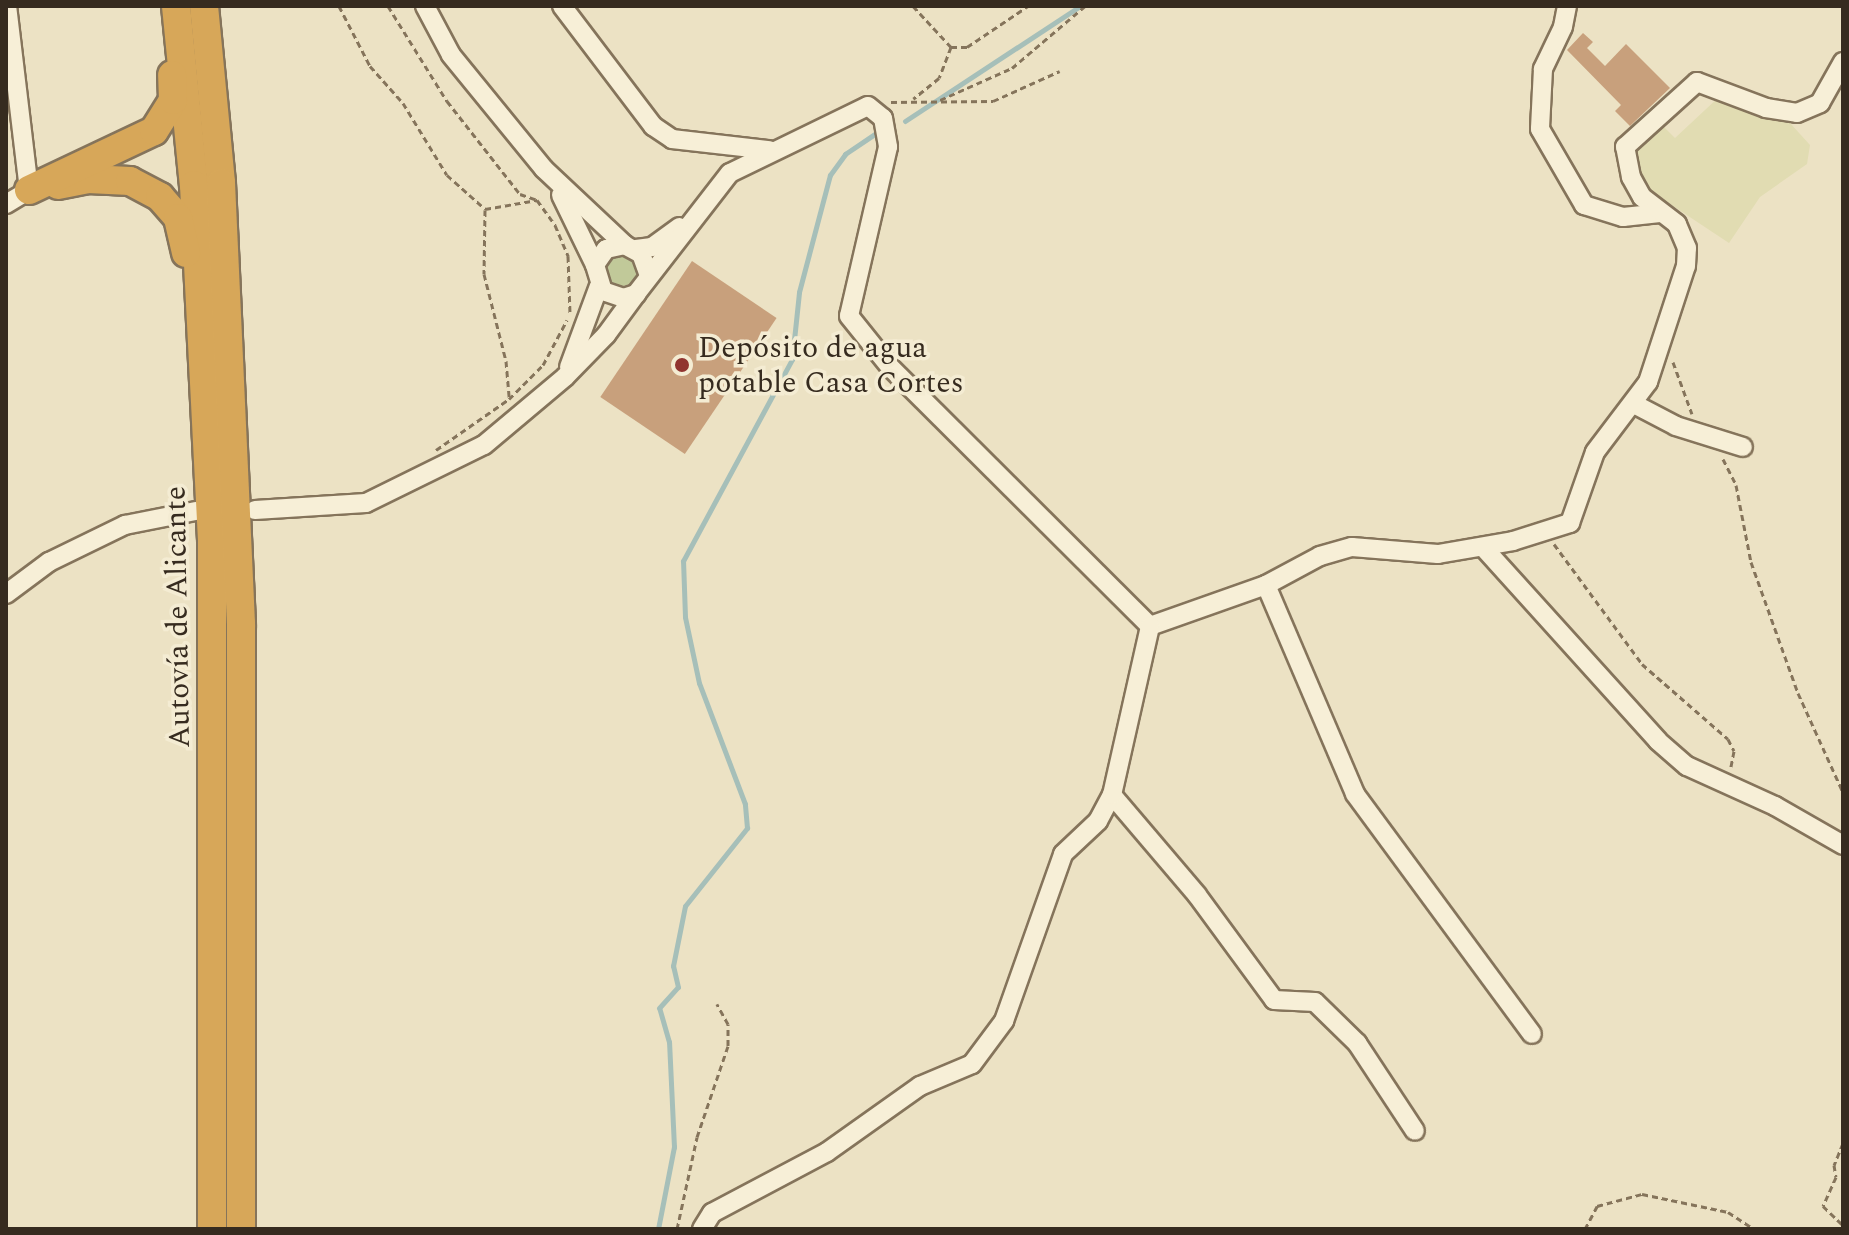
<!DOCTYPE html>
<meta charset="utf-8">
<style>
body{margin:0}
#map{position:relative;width:1849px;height:1235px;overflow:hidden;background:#ece2c4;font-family:Spectral,serif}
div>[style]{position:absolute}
.farmland>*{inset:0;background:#e1dcb2}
.green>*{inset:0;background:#c1c999}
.round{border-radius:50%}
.stream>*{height:5px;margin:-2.5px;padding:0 2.5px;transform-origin:2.5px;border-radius:2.5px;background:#a6bfb9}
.building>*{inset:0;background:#c8a07c;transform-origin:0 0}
.path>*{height:3px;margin-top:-1.5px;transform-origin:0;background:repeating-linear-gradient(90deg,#85745b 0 6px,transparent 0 10px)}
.roads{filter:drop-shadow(2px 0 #85745b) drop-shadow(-2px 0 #85745b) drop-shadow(0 2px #85745b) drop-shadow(0 -2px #85745b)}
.minor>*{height:18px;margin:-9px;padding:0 9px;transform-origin:9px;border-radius:9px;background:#f7efd7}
.highway>*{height:28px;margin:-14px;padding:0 14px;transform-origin:14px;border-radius:14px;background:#d7a759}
.dots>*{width:22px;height:22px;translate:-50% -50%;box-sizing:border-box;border:4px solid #f4ecd3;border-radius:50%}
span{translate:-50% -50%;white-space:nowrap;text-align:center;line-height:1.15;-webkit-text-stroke:7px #f4ecd3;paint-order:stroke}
.poi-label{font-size:30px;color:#362b1f}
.left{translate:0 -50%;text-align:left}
.street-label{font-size:30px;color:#362b1f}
.frame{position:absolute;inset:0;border:8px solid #362b1f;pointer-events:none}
</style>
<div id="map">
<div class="farmland">
<i style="clip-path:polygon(1720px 96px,1790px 123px,1810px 145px,1807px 164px,1760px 197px,1729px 243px,1643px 186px,1632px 153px,1661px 124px,1675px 138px)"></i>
</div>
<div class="green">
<i class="round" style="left:607px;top:256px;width:30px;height:30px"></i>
</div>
<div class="stream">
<i style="left:905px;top:121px;width:209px;rotate:-33.3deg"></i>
<i style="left:658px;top:1229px;width:84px;rotate:-79deg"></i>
<i style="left:674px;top:1147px;width:105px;rotate:-92.7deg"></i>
<i style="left:669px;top:1042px;width:35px;rotate:-106deg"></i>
<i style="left:659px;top:1008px;width:28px;rotate:-48deg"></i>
<i style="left:678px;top:987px;width:22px;rotate:-103deg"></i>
<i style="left:673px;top:966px;width:61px;rotate:-78.7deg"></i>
<i style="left:685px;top:906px;width:100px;rotate:-51.5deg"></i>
<i style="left:747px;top:828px;width:24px;rotate:-95deg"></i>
<i style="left:745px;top:804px;width:129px;rotate:-110.8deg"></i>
<i style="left:699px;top:683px;width:67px;rotate:-102deg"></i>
<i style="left:685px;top:617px;width:56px;rotate:-92deg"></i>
<i style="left:683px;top:561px;width:230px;rotate:-61.6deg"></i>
<i style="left:792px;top:359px;width:67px;rotate:-84deg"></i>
<i style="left:799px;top:292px;width:121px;rotate:-75.2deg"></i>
<i style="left:830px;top:175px;width:26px;rotate:-54deg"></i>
<i style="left:845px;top:154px;width:36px;rotate:-34deg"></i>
</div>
<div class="building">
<i style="clip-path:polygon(1583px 33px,1593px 42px,1587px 48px,1605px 66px,1626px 44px,1670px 88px,1630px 126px,1615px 111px,1621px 105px,1567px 50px)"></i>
<i style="left:692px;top:261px;width:102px;height:164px;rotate:34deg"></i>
</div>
<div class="path">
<i style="left:339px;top:6px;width:68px;rotate:62.7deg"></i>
<i style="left:370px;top:66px;width:50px;rotate:48.3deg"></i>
<i style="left:403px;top:103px;width:84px;rotate:58.6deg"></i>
<i style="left:447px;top:175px;width:51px;rotate:41.8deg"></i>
<i style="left:485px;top:209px;width:53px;rotate:-9.8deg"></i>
<i style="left:388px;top:6px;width:112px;rotate:58.2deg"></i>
<i style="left:447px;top:101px;width:118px;rotate:51.9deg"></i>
<i style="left:520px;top:194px;width:18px;rotate:19deg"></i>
<i style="left:537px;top:200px;width:31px;rotate:54deg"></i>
<i style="left:555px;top:225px;width:34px;rotate:67deg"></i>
<i style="left:568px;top:256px;width:57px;rotate:88deg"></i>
<i style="left:913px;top:6px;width:56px;rotate:47.2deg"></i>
<i style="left:951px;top:47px;width:33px;rotate:111deg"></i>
<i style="left:939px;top:78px;width:33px;rotate:141deg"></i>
<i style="left:951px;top:47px;width:16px"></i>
<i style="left:967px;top:47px;width:73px;rotate:-33.9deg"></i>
<i style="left:940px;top:100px;width:79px;rotate:-24deg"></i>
<i style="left:1012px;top:68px;width:96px;rotate:-40.3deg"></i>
<i style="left:891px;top:102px;width:102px;rotate:-0.6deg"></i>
<i style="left:993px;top:101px;width:73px;rotate:-24.1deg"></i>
<i style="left:485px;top:210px;width:64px;rotate:90.9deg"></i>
<i style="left:484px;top:274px;width:90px;rotate:75.8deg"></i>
<i style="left:506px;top:361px;width:38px;rotate:85deg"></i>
<i style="left:1673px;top:362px;width:55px;rotate:69.9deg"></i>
<i style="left:436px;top:450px;width:89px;rotate:-34.9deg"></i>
<i style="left:509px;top:399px;width:48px;rotate:-45deg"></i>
<i style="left:543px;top:365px;width:51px;rotate:-61.9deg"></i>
<i style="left:1723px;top:459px;width:29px;rotate:63deg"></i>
<i style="left:1736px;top:485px;width:78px;rotate:79deg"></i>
<i style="left:1751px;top:562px;width:139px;rotate:70.3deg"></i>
<i style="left:1798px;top:693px;width:109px;rotate:65.6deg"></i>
<i style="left:1554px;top:544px;width:149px;rotate:53.7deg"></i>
<i style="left:1642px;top:664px;width:114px;rotate:41.1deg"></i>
<i style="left:1728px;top:739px;width:13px;rotate:63deg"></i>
<i style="left:1734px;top:751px;width:16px;rotate:101deg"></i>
<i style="left:1843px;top:1143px;width:24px;rotate:112deg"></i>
<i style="left:1834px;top:1165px;width:12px;rotate:81deg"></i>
<i style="left:1836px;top:1177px;width:32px;rotate:114deg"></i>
<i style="left:1823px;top:1206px;width:28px;rotate:44deg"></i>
<i style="left:677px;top:1229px;width:94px;rotate:-77.7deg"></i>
<i style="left:697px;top:1137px;width:96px;rotate:-71.2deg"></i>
<i style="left:728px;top:1046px;width:22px;rotate:-90deg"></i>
<i style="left:728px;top:1024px;width:23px;rotate:-119deg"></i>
<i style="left:1585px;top:1229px;width:26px;rotate:-62deg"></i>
<i style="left:1597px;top:1206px;width:47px;rotate:-14.9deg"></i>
<i style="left:1642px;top:1194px;width:88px;rotate:11.8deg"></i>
<i style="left:1728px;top:1212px;width:31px;rotate:33deg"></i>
</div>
<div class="roads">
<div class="minor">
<i style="left:425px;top:6px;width:55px;rotate:62deg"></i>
<i style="left:451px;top:55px;width:147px;rotate:50.8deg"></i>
<i style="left:544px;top:169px;width:111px;rotate:43.2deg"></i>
<i style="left:562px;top:6px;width:151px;rotate:52.8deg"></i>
<i style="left:653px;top:126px;width:23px;rotate:34deg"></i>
<i style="left:672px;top:139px;width:98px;rotate:6.5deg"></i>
<i style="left:1567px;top:6px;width:21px;rotate:101deg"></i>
<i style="left:1563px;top:27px;width:47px;rotate:115.5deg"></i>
<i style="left:1543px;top:69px;width:60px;rotate:92.9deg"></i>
<i style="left:1540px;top:129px;width:88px;rotate:59.9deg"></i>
<i style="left:1584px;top:205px;width:41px;rotate:17.1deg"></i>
<i style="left:1623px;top:217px;width:37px;rotate:-6deg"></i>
<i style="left:561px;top:195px;width:78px;rotate:64.1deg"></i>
<i style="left:6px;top:204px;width:27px;rotate:-31deg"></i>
<i style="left:29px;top:190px;width:185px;rotate:-96.8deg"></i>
<i style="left:636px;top:249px;width:16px;rotate:-7deg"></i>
<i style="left:652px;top:247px;width:34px;rotate:-36deg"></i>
<i style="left:648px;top:273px;width:20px;rotate:-110deg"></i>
<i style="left:641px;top:254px;width:18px;rotate:-151deg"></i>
<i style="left:625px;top:245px;width:19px;rotate:168deg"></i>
<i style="left:606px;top:249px;width:19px;rotate:125deg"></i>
<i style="left:595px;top:265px;width:27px;rotate:73deg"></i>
<i style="left:603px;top:291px;width:21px;rotate:19deg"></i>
<i style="left:623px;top:298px;width:14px;rotate:-17deg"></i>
<i style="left:636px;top:294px;width:153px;rotate:-52.2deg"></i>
<i style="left:730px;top:173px;width:153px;rotate:-25.9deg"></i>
<i style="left:868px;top:106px;width:19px;rotate:39deg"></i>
<i style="left:883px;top:118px;width:29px;rotate:80deg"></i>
<i style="left:888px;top:147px;width:173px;rotate:103deg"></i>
<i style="left:849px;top:316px;width:65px;rotate:51.2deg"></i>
<i style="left:890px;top:367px;width:367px;rotate:44.9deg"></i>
<i style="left:1150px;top:626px;width:123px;rotate:-19.5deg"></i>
<i style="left:1266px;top:585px;width:61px;rotate:-28.2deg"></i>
<i style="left:1320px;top:556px;width:33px;rotate:-16deg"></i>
<i style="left:1352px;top:547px;width:86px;rotate:4.7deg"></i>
<i style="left:1438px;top:554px;width:76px;rotate:-9.8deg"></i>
<i style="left:1513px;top:541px;width:60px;rotate:-17.5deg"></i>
<i style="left:1570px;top:523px;width:75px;rotate:-70.6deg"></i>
<i style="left:1595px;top:452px;width:88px;rotate:-52.9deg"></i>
<i style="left:1648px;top:382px;width:122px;rotate:-71.9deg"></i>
<i style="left:1686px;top:266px;width:18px;rotate:-87deg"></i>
<i style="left:1687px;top:248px;width:26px;rotate:-113deg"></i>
<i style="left:1677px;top:224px;width:44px;rotate:-142.4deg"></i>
<i style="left:1642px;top:197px;width:23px;rotate:-119deg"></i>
<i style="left:1631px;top:177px;width:31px;rotate:-101deg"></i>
<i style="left:1625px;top:147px;width:97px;rotate:-42.1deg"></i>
<i style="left:1697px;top:82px;width:74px;rotate:20.6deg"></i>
<i style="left:1766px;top:108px;width:31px;rotate:9deg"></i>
<i style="left:1797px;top:113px;width:25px;rotate:-23deg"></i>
<i style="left:1820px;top:103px;width:47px;rotate:-60.7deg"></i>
<i style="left:569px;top:367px;width:86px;rotate:-69.7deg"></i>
<i style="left:1634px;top:404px;width:47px;rotate:27.6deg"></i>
<i style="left:1676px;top:426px;width:70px;rotate:17.4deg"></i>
<i style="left:255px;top:510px;width:111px;rotate:-3.6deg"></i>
<i style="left:366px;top:503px;width:131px;rotate:-26.2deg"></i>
<i style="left:484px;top:445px;width:106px;rotate:-40deg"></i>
<i style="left:565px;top:377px;width:59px;rotate:-45.7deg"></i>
<i style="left:606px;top:335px;width:51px;rotate:-53.8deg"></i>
<i style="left:1483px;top:547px;width:261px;rotate:47.9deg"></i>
<i style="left:1658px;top:741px;width:38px;rotate:41deg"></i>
<i style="left:1687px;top:766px;width:97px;rotate:24.4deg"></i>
<i style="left:1775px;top:806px;width:78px;rotate:29.8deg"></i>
<i style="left:1266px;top:585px;width:227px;rotate:66.9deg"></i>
<i style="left:1355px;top:794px;width:298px;rotate:53.6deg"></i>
<i style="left:6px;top:594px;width:54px;rotate:-36.7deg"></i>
<i style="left:49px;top:562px;width:85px;rotate:-26deg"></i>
<i style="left:125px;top:525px;width:72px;rotate:-11.2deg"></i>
<i style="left:1112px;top:795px;width:131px;rotate:49.6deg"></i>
<i style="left:1197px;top:895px;width:130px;rotate:53.7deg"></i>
<i style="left:1274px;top:1000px;width:41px;rotate:2.8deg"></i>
<i style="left:1315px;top:1002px;width:59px;rotate:44.3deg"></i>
<i style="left:1357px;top:1043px;width:105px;rotate:56.6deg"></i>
<i style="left:702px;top:1229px;width:19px;rotate:-58deg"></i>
<i style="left:712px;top:1213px;width:130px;rotate:-27.9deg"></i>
<i style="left:827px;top:1152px;width:114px;rotate:-35.4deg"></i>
<i style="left:920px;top:1086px;width:56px;rotate:-22.9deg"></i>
<i style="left:972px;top:1064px;width:54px;rotate:-53.3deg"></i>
<i style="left:1004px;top:1021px;width:177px;rotate:-70.5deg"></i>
<i style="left:1063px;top:854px;width:48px;rotate:-43.3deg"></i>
<i style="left:1098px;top:821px;width:30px;rotate:-62deg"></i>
<i style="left:1112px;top:795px;width:173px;rotate:-77.3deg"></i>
</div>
<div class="highway">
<i style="left:176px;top:6px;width:180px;rotate:84.3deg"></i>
<i style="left:194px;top:185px;width:356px;rotate:87.1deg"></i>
<i style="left:212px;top:541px;width:688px;rotate:90deg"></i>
<i style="left:204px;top:6px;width:178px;rotate:84.5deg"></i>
<i style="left:221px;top:183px;width:441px;rotate:87.4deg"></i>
<i style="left:241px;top:624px;width:605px;rotate:90deg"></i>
<i style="left:58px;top:185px;width:31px;rotate:-11deg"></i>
<i style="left:88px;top:179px;width:42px;rotate:2.7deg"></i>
<i style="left:130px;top:181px;width:34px;rotate:28deg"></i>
<i style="left:160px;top:197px;width:28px;rotate:49deg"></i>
<i style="left:178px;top:218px;width:36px;rotate:77deg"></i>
<i style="left:29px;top:190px;width:138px;rotate:-25.3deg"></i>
<i style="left:154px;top:131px;width:36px;rotate:-58deg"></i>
<i style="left:173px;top:100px;width:25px;rotate:-92deg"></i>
</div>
</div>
<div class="dots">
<i style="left:682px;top:365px;background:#91342f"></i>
</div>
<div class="poi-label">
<span class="left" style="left:698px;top:365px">Depósito de agua<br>potable Casa Cortes</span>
</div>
<div class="street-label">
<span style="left:178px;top:617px;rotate:-91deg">Autovía de Alicante</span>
</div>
<div class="frame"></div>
</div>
